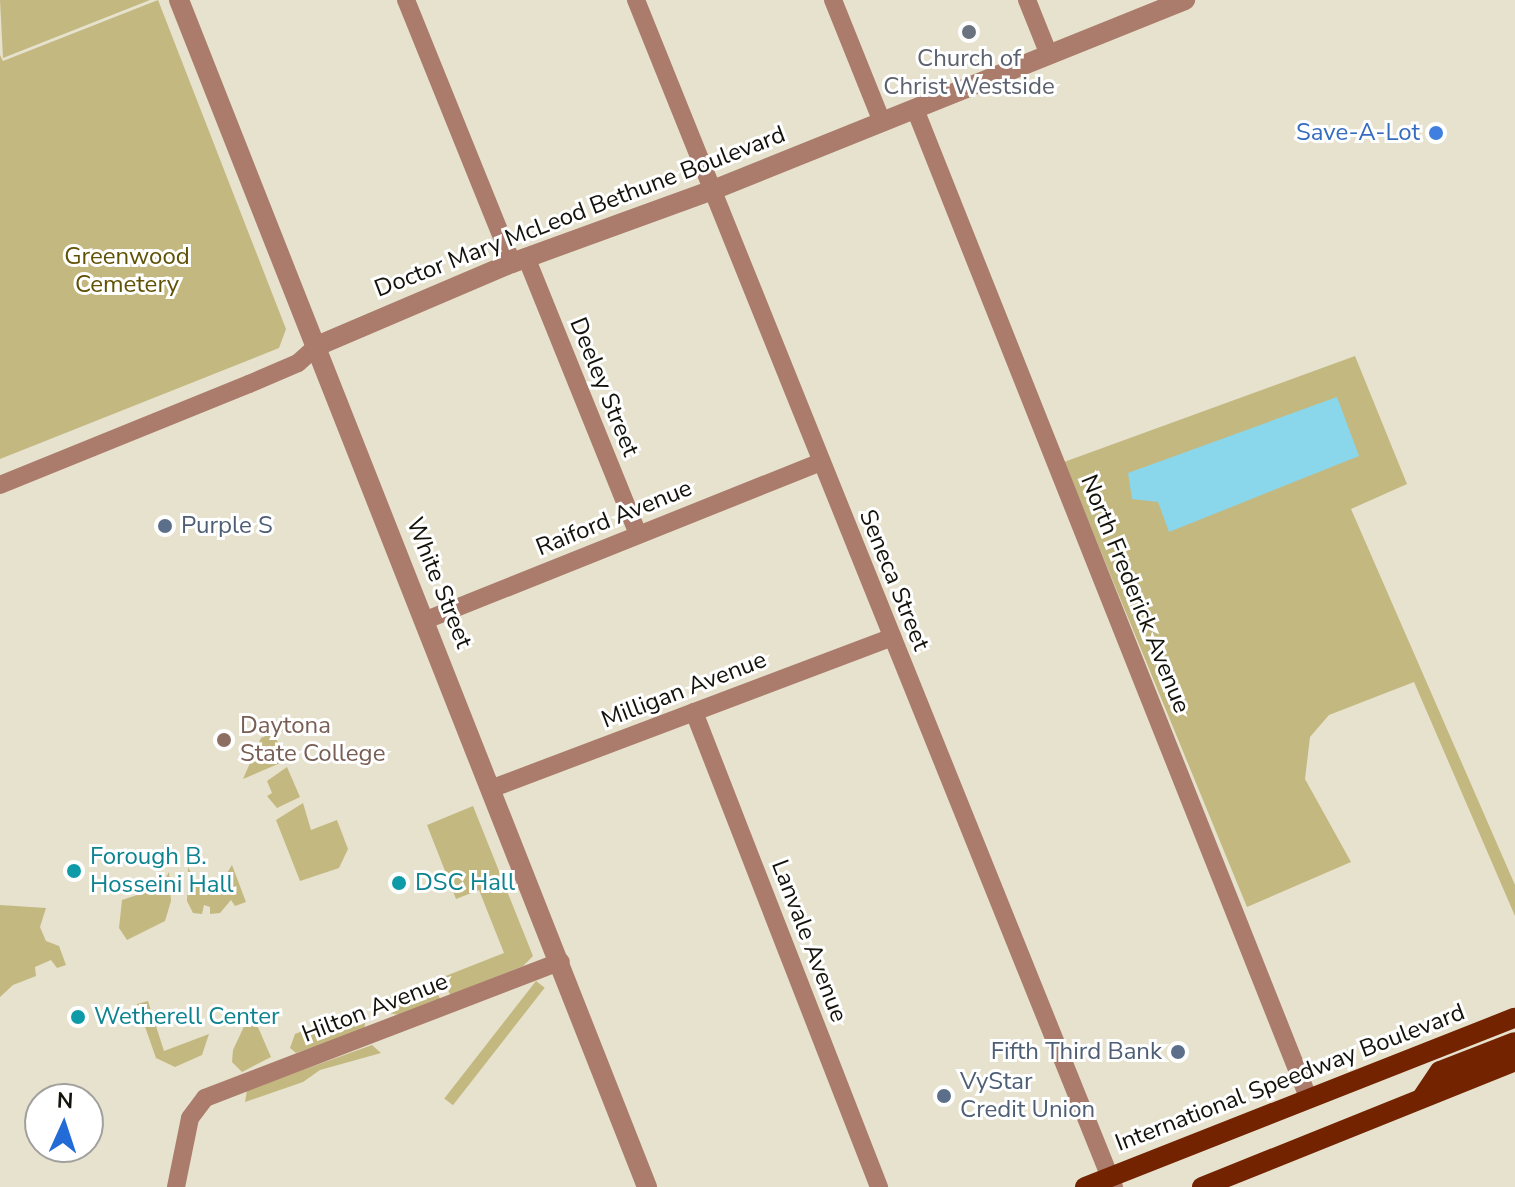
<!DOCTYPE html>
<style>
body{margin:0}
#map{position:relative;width:1515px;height:1187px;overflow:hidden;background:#e6e2ce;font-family:"Nunito Sans",sans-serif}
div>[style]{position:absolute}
.green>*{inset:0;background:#c4b881;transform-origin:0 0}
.water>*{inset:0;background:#8ad6ea}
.minor>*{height:18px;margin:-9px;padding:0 9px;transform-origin:9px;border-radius:9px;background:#ab7c6c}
.tertiary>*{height:20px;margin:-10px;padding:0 10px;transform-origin:10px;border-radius:10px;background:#ab7c6c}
.primary>*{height:20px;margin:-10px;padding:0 10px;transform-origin:10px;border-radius:10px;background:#732300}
.dots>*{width:22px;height:22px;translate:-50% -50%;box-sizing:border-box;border:4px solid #fff;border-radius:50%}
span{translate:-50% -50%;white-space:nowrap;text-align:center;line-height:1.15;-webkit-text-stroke:6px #fff;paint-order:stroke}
.worship-label{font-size:24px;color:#5b616d}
.shop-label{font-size:24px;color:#366cbe}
.right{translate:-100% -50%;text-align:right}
.street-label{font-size:24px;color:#13120b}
.park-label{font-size:24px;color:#605104}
.service-label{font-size:24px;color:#4e5e75}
.left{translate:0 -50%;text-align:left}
.education-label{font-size:24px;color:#785e54}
.culture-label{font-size:24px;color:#0d838f}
.north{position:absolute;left:24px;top:1083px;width:80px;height:80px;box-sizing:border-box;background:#fff;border:2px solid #a1a09d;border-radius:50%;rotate:3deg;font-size:22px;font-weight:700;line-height:32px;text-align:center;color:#13120b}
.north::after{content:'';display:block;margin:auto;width:28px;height:36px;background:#236bd7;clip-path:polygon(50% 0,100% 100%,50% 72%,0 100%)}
</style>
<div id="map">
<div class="green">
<i style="clip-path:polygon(0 0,150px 0,3px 58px)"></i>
<i style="clip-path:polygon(158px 0,286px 329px,279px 348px,0 459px,0 55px,3px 61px)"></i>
<i style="clip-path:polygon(1355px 356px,1407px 484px,1351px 509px,1515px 885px,1515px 916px,1414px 682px,1329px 715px,1310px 737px,1305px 779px,1351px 862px,1247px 907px,1064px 462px)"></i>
<i style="clip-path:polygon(298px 723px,275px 735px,285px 761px,243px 779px,261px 738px)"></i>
<i style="clip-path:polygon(287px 767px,300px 797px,277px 808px,267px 796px,272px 793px,267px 781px)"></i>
<i style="clip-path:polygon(303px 803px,311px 830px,337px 820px,348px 849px,339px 868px,300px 881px,276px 820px)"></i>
<i style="clip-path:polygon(473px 806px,533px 956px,523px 966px,450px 995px,443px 977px,504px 953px,479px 890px,456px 899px,427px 825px)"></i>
<i style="clip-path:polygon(232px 865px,246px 902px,235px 906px,231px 900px,220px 913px,210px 914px,210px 907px,204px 905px,202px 914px,193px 913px,187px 901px,188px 867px,196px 883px,203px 886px,225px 876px)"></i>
<i style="clip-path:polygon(169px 872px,171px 901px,165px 921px,127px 940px,119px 928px,122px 900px,143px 893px,147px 879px,164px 881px)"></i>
<i style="clip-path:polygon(0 905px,46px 908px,40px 927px,46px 941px,59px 946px,66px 965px,57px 968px,51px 960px,35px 967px,36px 976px,13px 985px,0 997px)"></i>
<i style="clip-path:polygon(433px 981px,440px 999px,399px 1015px,389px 1013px,388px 998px)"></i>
<i style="left:536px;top:981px;width:11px;height:149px;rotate:38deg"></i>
<i style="clip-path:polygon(148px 1001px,164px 1051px,209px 1034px,202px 1055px,175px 1067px,156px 1058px,137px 1004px)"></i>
<i style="clip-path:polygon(355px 1011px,367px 1013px,364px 1030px,296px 1053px,290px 1048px,295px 1034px)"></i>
<i style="clip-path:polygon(254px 1018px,271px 1057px,242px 1072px,232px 1062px,233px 1050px,247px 1020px)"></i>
<i style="clip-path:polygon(372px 1045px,381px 1053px,320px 1070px,303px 1082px,245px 1102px,247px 1090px)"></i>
</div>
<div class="water">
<i style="clip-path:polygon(1337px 397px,1359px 456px,1169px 532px,1158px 502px,1132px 499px,1128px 473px)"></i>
</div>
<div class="minor">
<i style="left:406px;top:0;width:284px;rotate:68deg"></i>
<i style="left:636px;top:0;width:1280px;rotate:68.07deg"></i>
<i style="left:833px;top:0;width:131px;rotate:68.1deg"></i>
<i style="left:1027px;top:0;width:59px;rotate:68.2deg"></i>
<i style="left:915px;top:109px;width:1063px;rotate:68.31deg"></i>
<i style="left:526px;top:257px;width:299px;rotate:68deg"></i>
<i style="left:0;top:485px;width:269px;rotate:-22.1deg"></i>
<i style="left:249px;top:384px;width:53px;rotate:-23.2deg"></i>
<i style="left:298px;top:363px;width:25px;rotate:-42deg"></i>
<i style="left:426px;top:620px;width:425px;rotate:-21.8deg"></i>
<i style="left:694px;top:712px;width:510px;rotate:68.72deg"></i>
<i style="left:493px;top:788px;width:427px;rotate:-20.7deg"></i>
<i style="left:176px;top:1187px;width:70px;rotate:-78.5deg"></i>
<i style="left:190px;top:1118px;width:25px;rotate:-53deg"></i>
<i style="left:205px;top:1098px;width:381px;rotate:-21deg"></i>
</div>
<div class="tertiary">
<i style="left:179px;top:0;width:1276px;rotate:68.48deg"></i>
<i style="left:317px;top:346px;width:212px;rotate:-23.1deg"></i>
<i style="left:512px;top:263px;width:214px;rotate:-20deg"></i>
<i style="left:713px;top:190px;width:509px;rotate:-21.93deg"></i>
</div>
<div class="primary">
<i style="left:1423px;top:1096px;width:30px;rotate:-56deg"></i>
<i style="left:1440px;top:1071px;width:80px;rotate:-21.1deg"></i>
<i style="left:1085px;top:1187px;width:462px;rotate:-21.5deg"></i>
<i style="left:1202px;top:1187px;width:337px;rotate:-21.9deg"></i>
</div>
<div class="dots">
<i style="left:969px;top:32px;background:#6b7280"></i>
<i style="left:1436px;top:133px;background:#3f7fe0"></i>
<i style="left:165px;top:526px;background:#5c6f8a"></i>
<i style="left:224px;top:740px;background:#8d6e63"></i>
<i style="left:74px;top:871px;background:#0f9aa8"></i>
<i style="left:399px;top:883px;background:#0f9aa8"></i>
<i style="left:78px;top:1017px;background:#0f9aa8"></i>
<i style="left:1178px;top:1052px;background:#5c6f8a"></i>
<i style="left:944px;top:1096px;background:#5c6f8a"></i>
</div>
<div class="worship-label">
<span style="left:969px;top:73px">Church of<br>Christ Westside</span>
</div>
<div class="shop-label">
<span class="right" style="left:1420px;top:133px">Save-A-Lot</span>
</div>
<div class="street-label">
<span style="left:580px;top:212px;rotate:-21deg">Doctor Mary McLeod Bethune Boulevard</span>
<span style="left:604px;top:387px;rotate:68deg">Deeley Street</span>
<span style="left:614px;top:518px;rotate:-22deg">Raiford Avenue</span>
<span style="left:894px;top:580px;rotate:68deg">Seneca Street</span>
<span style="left:439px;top:583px;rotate:68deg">White Street</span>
<span style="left:1135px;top:594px;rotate:68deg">North Frederick Avenue</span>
<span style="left:684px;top:690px;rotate:-21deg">Milligan Avenue</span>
<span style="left:809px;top:941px;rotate:69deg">Lanvale Avenue</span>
<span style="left:375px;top:1008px;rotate:-21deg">Hilton Avenue</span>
<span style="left:1290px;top:1078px;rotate:-21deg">International Speedway Boulevard</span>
</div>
<div class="park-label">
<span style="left:127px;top:271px">Greenwood<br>Cemetery</span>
</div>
<div class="service-label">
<span class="left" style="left:181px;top:526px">Purple S</span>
<span class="right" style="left:1162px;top:1052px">Fifth Third Bank</span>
<span class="left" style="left:960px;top:1096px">VyStar<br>Credit Union</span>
</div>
<div class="education-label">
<span class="left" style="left:240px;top:740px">Daytona<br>State College</span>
</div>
<div class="culture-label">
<span class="left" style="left:90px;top:871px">Forough B.<br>Hosseini Hall</span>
<span class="left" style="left:415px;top:883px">DSC Hall</span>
<span class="left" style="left:94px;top:1017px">Wetherell Center</span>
</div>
<div class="north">N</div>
</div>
